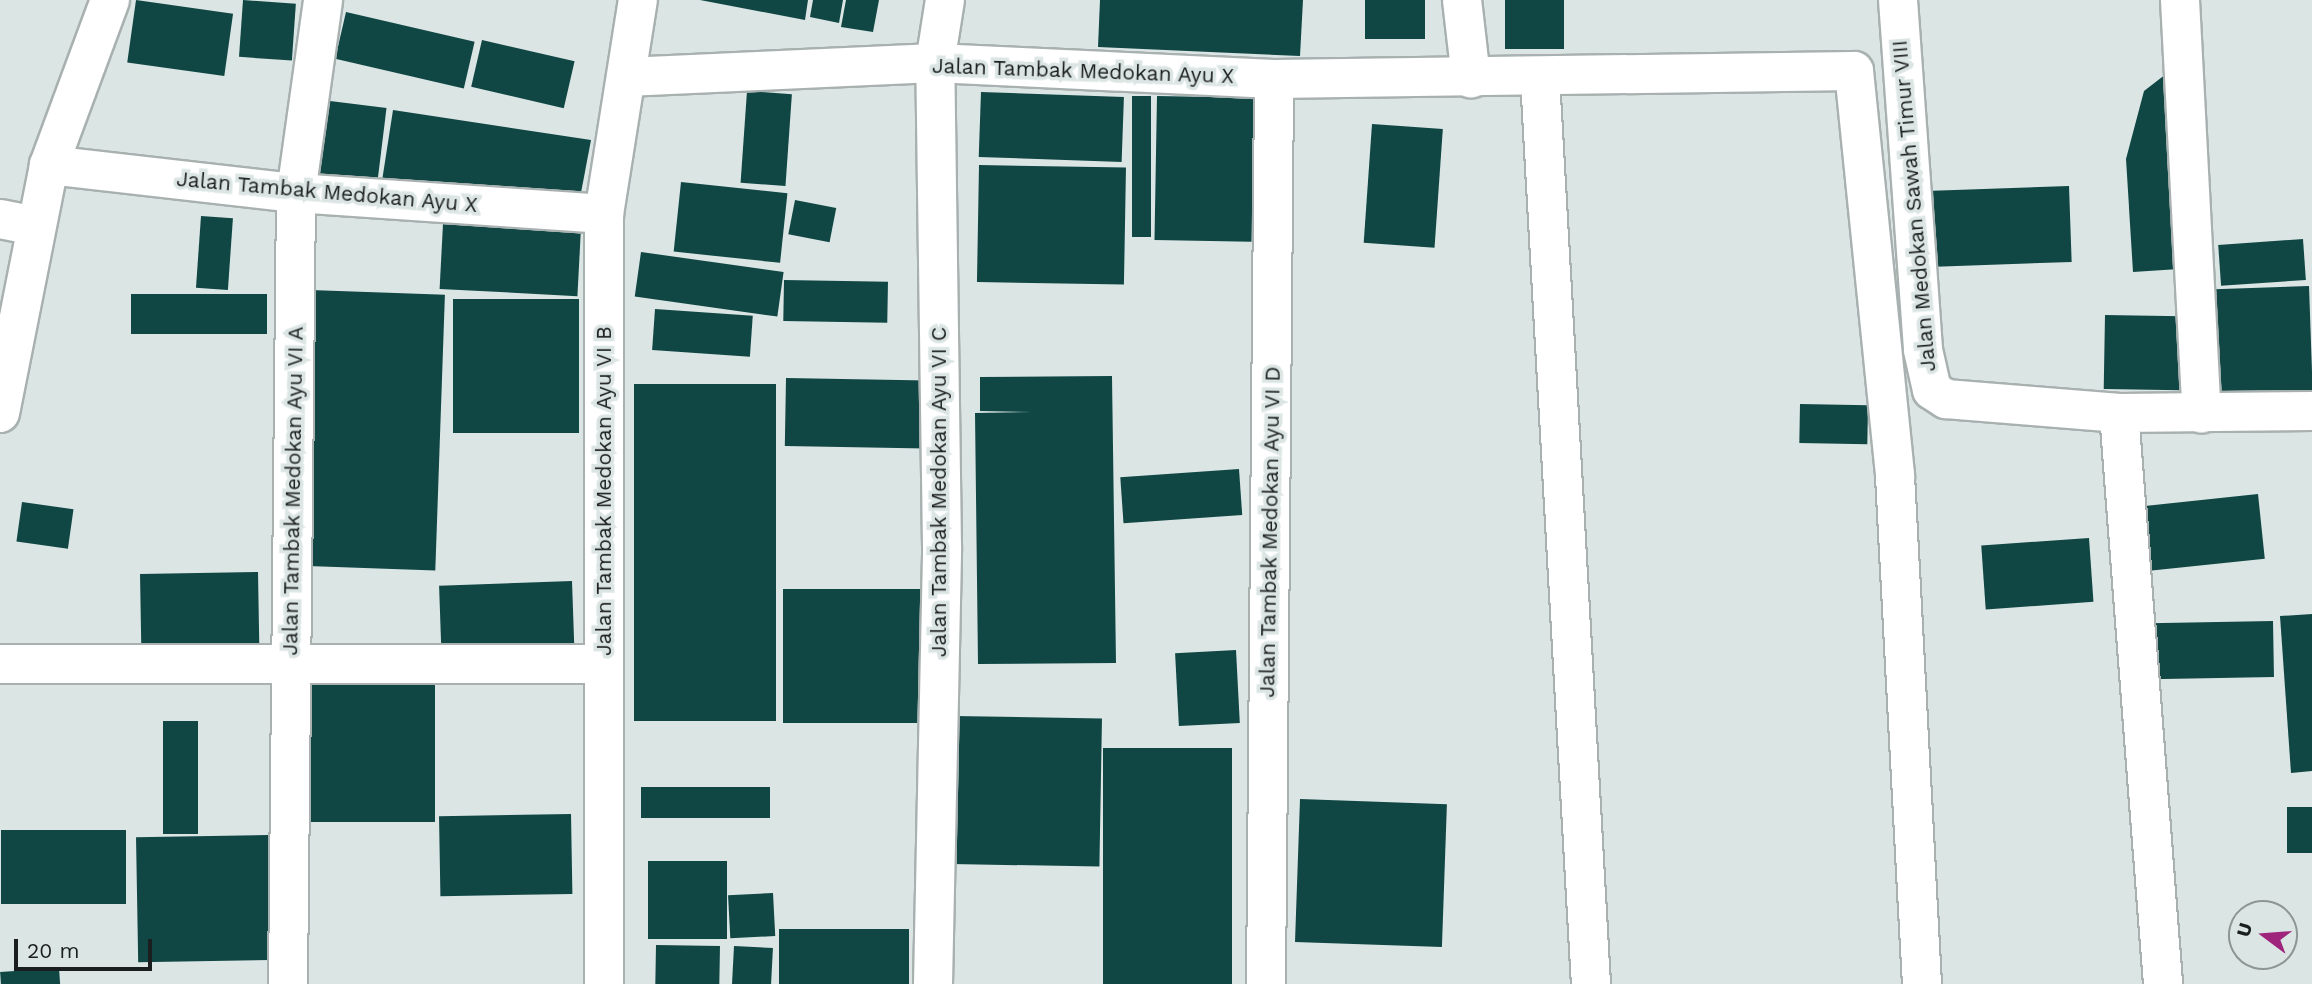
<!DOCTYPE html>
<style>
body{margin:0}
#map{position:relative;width:2312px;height:984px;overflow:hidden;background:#dbe5e4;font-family:"Work Sans",sans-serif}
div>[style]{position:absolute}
.building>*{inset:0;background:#104745;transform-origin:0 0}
.roads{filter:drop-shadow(2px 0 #a8b1b0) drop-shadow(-2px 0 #a8b1b0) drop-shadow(0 2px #a8b1b0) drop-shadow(0 -2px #a8b1b0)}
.street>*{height:38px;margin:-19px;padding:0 19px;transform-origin:19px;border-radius:19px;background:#fff}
span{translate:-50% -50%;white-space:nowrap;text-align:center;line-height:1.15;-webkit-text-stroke:7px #dbe5e4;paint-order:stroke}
.street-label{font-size:21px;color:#1b1e1e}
.north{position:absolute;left:2228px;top:900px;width:70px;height:70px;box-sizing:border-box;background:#dbe5e4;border:2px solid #8e9595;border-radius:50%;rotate:286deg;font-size:19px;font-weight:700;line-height:28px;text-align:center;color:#1b1e1e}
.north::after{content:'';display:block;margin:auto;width:24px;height:32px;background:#9f257c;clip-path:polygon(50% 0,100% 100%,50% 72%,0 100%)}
.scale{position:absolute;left:14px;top:939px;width:138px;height:32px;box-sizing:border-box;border:4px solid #1b1e1e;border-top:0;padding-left:9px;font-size:21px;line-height:24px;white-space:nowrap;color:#1b1e1e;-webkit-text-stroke:5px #dbe5e4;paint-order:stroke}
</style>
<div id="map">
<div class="building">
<i style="left:136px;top:0;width:98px;height:63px;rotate:8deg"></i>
<i style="left:243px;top:0;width:53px;height:57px;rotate:4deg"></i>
<i style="clip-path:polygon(700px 0,808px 0,805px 20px)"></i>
<i style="clip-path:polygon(813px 0,843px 0,839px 23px,810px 17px)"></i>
<i style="clip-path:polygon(846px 0,879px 0,873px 32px,841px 27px)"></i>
<i style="clip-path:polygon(1100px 0,1303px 0,1300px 56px,1098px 47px)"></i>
<i style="left:1365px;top:0;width:60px;height:39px"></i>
<i style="left:1505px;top:0;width:59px;height:49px"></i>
<i style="left:346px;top:12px;width:132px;height:48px;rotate:13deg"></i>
<i style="left:482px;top:40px;width:95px;height:48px;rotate:13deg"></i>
<i style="clip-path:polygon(2166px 74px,2179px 269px,2133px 272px,2126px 159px,2144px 91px)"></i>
<i style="left:747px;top:91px;width:45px;height:92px;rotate:4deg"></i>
<i style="left:981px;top:92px;width:143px;height:65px;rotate:2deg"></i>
<i style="left:1132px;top:96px;width:19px;height:141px"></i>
<i style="left:1157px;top:96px;width:97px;height:144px;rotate:1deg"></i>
<i style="left:322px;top:100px;width:65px;height:75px;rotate:7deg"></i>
<i style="clip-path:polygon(393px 110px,591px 140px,580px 198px,382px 181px)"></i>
<i style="left:1372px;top:124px;width:71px;height:119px;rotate:4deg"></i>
<i style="left:979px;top:165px;width:147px;height:117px;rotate:1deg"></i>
<i style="left:681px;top:182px;width:107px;height:70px;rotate:6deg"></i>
<i style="left:2069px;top:186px;width:76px;height:136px;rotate:88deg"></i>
<i style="left:795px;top:200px;width:42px;height:35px;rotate:11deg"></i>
<i style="left:201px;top:216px;width:32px;height:72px;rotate:4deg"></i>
<i style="left:443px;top:224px;width:138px;height:65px;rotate:3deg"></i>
<i style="left:2303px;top:239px;width:41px;height:85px;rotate:86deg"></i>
<i style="left:641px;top:252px;width:144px;height:45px;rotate:8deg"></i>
<i style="left:784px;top:280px;width:104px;height:41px;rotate:1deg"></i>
<i style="left:2309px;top:286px;width:106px;height:102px;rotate:88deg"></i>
<i style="left:310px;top:290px;width:135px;height:276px;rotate:2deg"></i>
<i style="left:131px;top:294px;width:136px;height:40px"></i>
<i style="left:579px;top:299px;width:134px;height:126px;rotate:90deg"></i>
<i style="left:655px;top:309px;width:98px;height:41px;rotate:4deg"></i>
<i style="left:2105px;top:315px;width:77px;height:74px;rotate:1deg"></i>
<i style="clip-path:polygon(1112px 376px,1116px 663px,978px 664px,975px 413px,1032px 412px,980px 411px,980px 377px)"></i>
<i style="left:786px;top:378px;width:141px;height:68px;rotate:1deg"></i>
<i style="left:634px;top:384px;width:142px;height:337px"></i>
<i style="left:1800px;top:404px;width:68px;height:39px;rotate:1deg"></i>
<i style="left:1239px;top:469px;width:46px;height:119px;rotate:86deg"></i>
<i style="left:2258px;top:494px;width:65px;height:128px;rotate:84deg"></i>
<i style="left:22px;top:502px;width:52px;height:40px;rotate:8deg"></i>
<i style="left:2089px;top:538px;width:64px;height:108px;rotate:86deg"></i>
<i style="left:258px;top:572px;width:82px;height:118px;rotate:89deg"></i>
<i style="left:572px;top:581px;width:63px;height:133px;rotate:88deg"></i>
<i style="left:783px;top:589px;width:141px;height:134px"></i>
<i style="clip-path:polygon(2312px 614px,2312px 771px,2291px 773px,2280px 616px)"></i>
<i style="left:2273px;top:621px;width:56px;height:124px;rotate:89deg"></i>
<i style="left:1236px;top:650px;width:73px;height:61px;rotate:87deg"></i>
<i style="left:305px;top:679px;width:130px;height:143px"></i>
<i style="left:954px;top:716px;width:148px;height:148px;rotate:1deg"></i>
<i style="left:163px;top:721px;width:35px;height:113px"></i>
<i style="left:1232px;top:748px;width:236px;height:129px;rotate:90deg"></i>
<i style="left:770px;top:787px;width:31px;height:129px;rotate:90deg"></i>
<i style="left:1300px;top:799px;width:147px;height:143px;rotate:2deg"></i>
<i style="left:2312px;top:807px;width:46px;height:25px;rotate:90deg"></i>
<i style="left:571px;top:814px;width:80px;height:132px;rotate:89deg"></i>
<i style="left:1px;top:830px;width:125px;height:74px"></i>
<i style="left:268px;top:835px;width:125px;height:132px;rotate:89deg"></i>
<i style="left:648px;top:861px;width:79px;height:78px"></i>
<i style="left:773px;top:893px;width:43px;height:45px;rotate:87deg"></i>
<i style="left:909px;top:929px;width:55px;height:130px;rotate:90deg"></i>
<i style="left:656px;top:945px;width:64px;height:39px;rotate:1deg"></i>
<i style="left:734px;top:946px;width:39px;height:38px;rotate:3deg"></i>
<i style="left:59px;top:968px;width:16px;height:59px;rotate:86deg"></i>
</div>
<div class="roads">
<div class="street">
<i style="left:1462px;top:0;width:79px;rotate:83.4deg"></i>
<i style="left:1898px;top:0;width:351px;rotate:85.9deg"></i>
<i style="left:1923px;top:350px;width:41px;rotate:77.3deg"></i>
<i style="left:1932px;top:390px;width:17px;rotate:33deg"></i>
<i style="left:1946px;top:399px;width:174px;rotate:4.6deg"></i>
<i style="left:2119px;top:413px;width:193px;rotate:-0.6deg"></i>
<i style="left:2180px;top:0;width:414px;rotate:87deg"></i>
<i style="left:626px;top:77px;width:309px;rotate:-2.6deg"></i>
<i style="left:935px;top:63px;width:339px;rotate:2.7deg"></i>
<i style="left:1274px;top:79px;width:580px;rotate:-0.79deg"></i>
<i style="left:1854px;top:71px;width:407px;rotate:84.2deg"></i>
<i style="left:1895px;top:476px;width:509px;rotate:86.96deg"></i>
<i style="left:1540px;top:78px;width:907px;rotate:86.78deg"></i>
<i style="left:49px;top:165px;width:249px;rotate:6.5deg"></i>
<i style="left:296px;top:193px;width:309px;rotate:3.9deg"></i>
<i style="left:0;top:219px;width:36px;rotate:11deg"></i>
<i style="left:0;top:413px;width:253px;rotate:-78.8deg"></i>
<i style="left:49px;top:165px;width:176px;rotate:-69.7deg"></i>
<i style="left:2119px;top:413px;width:573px;rotate:85.59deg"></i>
<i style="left:0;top:664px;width:604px"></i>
<i style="left:288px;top:984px;width:791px;rotate:-89.42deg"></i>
<i style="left:296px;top:193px;width:195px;rotate:-82deg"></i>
<i style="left:604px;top:984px;width:770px;rotate:-90deg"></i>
<i style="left:604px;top:214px;width:217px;rotate:-81deg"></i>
<i style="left:933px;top:984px;width:437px;rotate:-88.8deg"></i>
<i style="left:942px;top:547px;width:484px;rotate:-90.8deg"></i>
<i style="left:935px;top:63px;width:64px;rotate:-81deg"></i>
<i style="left:1266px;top:984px;width:905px;rotate:-89.49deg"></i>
</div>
</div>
<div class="street-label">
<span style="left:1083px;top:71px;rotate:2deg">Jalan Tambak Medokan Ayu X</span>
<span style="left:327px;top:192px;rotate:5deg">Jalan Tambak Medokan Ayu X</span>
<span style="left:1914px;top:206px;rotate:-95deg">Jalan Medokan Sawah Timur VIII</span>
<span style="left:293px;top:491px;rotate:-89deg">Jalan Tambak Medokan Ayu VI A</span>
<span style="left:604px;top:491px;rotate:-90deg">Jalan Tambak Medokan Ayu VI B</span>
<span style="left:939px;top:492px;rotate:-90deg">Jalan Tambak Medokan Ayu VI C</span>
<span style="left:1270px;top:532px;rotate:-89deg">Jalan Tambak Medokan Ayu VI D</span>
</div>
<div class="north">U</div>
<div class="scale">20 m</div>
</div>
